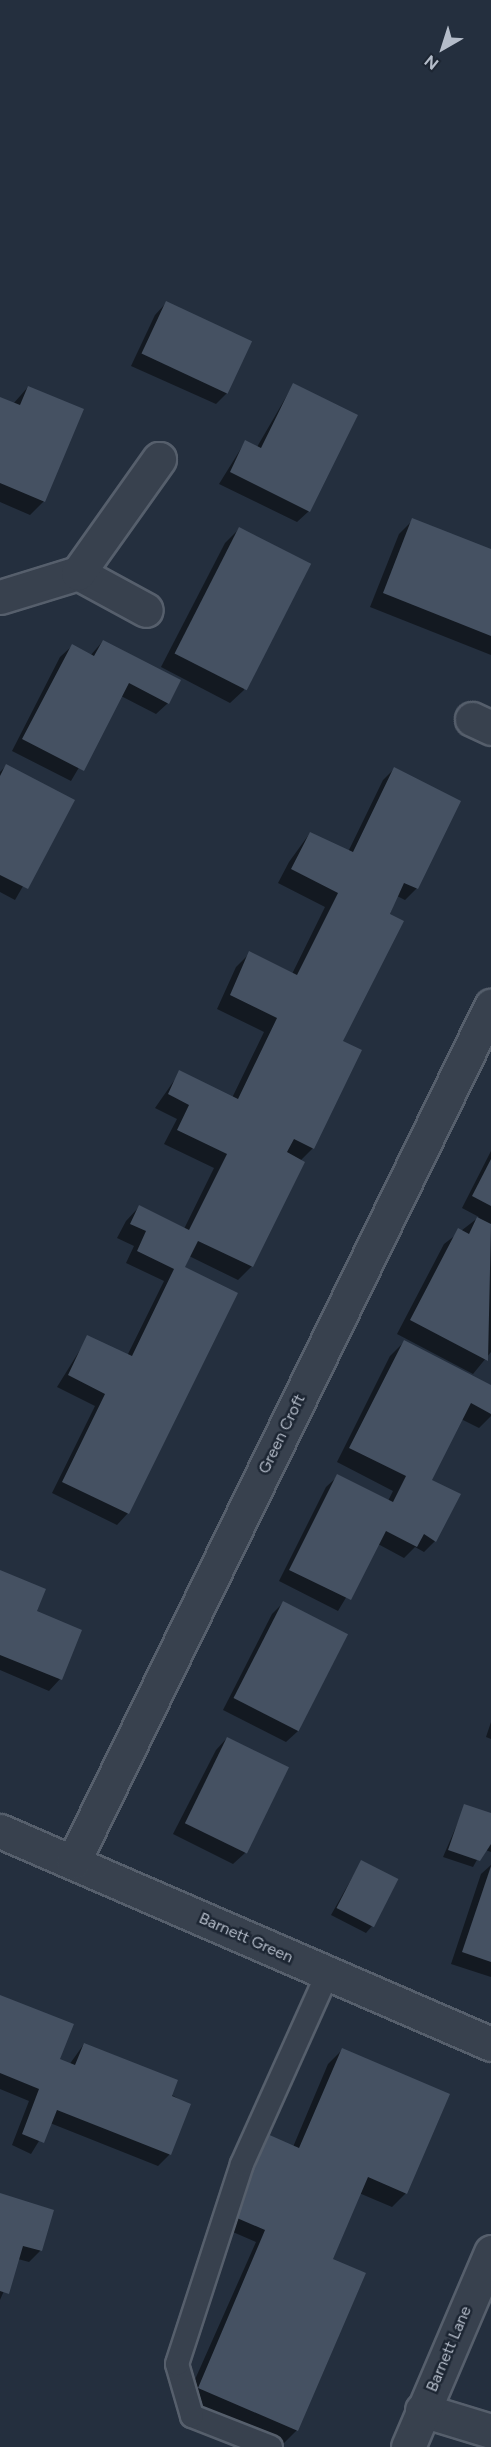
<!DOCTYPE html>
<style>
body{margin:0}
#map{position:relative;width:491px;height:2447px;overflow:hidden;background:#242f3e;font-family:Figtree,sans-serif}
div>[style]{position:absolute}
.shadow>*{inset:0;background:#0007}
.building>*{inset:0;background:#455162;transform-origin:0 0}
.roads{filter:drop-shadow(2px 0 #565f6c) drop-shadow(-2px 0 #565f6c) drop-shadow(0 2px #565f6c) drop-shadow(0 -2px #565f6c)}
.service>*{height:22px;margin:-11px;padding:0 11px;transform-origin:11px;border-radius:11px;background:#38414e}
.minor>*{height:33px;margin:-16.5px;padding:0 16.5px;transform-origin:16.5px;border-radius:16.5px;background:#38414e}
span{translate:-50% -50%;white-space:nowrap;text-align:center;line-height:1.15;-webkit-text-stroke:5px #1d2633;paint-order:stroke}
.street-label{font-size:16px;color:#b4bcc9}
.north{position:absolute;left:413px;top:18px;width:60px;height:60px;-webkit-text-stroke:4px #1d2633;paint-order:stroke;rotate:219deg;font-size:16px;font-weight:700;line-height:24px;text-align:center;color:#b4bcc9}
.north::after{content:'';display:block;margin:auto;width:21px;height:27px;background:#b4bcc9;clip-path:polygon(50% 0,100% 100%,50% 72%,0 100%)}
</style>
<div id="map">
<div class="shadow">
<i style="clip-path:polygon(166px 303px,227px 393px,216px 404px,131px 366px,155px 315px)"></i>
<i style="clip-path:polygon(293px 385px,309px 511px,297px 522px,219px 484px,245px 442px,257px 447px)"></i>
<i style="clip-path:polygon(28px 387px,44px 501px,30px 515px,0 502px,0 398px,13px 404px)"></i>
<i style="clip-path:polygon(413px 520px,491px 551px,491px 655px,370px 607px,399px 534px)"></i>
<i style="clip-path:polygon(239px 529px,244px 690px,230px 703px,161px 667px,225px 543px)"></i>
<i style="clip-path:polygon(103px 641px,168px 703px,156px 714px,121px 696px,71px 781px,12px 751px,60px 657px,72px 646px,90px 656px)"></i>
<i style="clip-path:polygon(6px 766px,72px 801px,15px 900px,0 892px,0 772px)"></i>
<i style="clip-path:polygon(394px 769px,459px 801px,417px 888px,405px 900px,397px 896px,341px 1041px,313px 1148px,300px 1161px,252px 1266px,238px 1280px,189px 1256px,183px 1268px,236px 1293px,128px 1513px,117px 1525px,52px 1493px,95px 1406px,57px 1387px,88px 1337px,127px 1356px,164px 1281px,126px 1263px,134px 1246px,117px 1238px,126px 1221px,139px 1207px,184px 1229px,214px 1168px,164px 1144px,177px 1119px,155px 1108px,180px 1072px,232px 1098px,264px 1032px,217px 1009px,236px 967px,250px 953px,292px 974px,325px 907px,278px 883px,289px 862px,310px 833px,348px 852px,383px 780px)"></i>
<i style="clip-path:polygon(491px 1151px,491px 1352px,473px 1374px,397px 1334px,444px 1244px,479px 1217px,462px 1208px)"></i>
<i style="clip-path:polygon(404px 1342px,491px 1387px,491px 1416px,479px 1428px,461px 1419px,430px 1480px,435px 1541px,424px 1552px,415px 1547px,404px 1558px,378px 1544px,338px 1611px,279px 1581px,326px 1487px,338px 1476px,388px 1501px,393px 1491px,337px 1462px,390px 1356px)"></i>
<i style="clip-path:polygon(0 1572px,35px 1612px,80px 1631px,60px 1679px,49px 1691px,0 1670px)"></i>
<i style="clip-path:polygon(283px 1603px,346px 1634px,298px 1731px,286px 1742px,223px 1710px,272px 1614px)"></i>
<i style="clip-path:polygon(491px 1722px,491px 1739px,486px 1737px)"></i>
<i style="clip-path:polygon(227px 1738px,245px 1853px,233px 1864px,173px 1834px,216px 1750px)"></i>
<i style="clip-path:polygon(465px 1806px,491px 1815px,491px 1852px,483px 1849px,473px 1867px,443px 1857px)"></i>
<i style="clip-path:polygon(361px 1862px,372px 1926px,366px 1933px,331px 1915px)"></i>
<i style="clip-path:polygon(491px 1865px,491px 1977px,451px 1964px,481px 1874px)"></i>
<i style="clip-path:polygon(0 1997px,58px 2060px,69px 2065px,84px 2044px,189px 2105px,169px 2155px,158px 2166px,50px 2123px,31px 2154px,12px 2145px,29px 2101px,0 2089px)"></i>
<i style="clip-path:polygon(342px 2050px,406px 2193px,392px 2207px,359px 2193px,331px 2260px,297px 2430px,283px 2444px,185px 2402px,256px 2242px,219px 2226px,293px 2147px,328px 2064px)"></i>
<i style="clip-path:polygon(0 2195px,52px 2211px,40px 2251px,29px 2262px,18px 2259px,0 2300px)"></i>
</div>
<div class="building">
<i style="left:166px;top:301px;width:95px;height:58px;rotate:25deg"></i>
<i style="clip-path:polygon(293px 383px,358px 415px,310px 512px,230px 472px,245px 440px,261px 448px)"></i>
<i style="clip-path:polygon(28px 386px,84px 409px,45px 502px,0 483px,0 397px,20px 405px)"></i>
<i style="clip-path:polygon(412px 518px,491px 549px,491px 636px,383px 593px)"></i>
<i style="left:239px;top:527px;width:81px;height:142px;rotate:27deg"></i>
<i style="clip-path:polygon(103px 640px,181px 680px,169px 704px,129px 683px,84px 771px,22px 739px,72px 644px,94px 656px)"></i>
<i style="clip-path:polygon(6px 764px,75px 800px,28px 889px,0 875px,0 776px)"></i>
<i style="clip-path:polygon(394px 767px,461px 801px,418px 889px,404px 883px,390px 914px,404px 921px,343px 1041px,362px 1050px,314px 1149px,294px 1139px,287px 1152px,305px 1162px,253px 1267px,198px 1241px,185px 1267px,238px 1293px,129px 1514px,62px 1482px,105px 1394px,68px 1375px,87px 1335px,132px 1356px,174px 1269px,137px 1251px,146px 1231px,130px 1224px,139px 1205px,189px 1230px,227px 1154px,177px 1130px,189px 1105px,168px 1094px,179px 1070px,238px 1099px,277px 1018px,230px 995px,249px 951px,297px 975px,338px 893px,291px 869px,310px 832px,353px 852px)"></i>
<i style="clip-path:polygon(491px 1159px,491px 1206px,472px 1196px)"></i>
<i style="clip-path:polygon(477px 1217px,491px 1224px,488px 1361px,410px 1320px,458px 1228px,469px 1234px)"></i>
<i style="clip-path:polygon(404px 1340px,491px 1385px,491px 1414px,471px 1403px,432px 1480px,461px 1494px,436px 1542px,424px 1534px,417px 1547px,386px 1531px,351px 1600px,289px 1570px,337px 1474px,393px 1502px,406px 1476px,349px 1448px)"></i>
<i style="clip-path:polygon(0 1570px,46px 1589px,37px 1611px,82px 1630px,62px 1680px,0 1655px)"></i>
<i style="left:283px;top:1601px;width:73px;height:109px;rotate:27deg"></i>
<i style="left:227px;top:1737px;width:69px;height:96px;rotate:26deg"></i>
<i style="clip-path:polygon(464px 1804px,491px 1813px,491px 1844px,480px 1861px,448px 1850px)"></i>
<i style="left:361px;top:1860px;width:42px;height:54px;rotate:27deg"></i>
<i style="clip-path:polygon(491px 1866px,491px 1962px,462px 1952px)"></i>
<i style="clip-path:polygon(0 1995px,74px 2024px,60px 2059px,75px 2065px,84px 2043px,178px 2080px,172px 2096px,191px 2104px,171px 2155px,57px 2110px,44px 2143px,22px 2134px,39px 2089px,0 2073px)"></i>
<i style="clip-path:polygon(342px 2048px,450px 2094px,407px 2194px,368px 2177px,333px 2259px,366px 2273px,298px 2431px,198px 2388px,265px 2230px,230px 2215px,265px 2133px,299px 2148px)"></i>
<i style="clip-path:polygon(0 2193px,54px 2210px,42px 2251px,23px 2246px,9px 2294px,0 2291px)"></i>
</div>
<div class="roads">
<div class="service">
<i style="left:271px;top:2447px;width:85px;rotate:-158.6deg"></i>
<i style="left:192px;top:2416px;width:54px;rotate:-106.1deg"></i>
<i style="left:177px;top:2364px;width:210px;rotate:-72deg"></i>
<i style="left:242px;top:2164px;width:209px;rotate:-65.8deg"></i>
</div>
<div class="minor">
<i style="left:78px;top:573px;width:77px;rotate:28.6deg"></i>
<i style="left:0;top:597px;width:82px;rotate:-17.1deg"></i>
<i style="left:78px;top:573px;width:140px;rotate:-54.6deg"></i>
<i style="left:472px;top:719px;width:21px;rotate:25deg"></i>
<i style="left:0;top:1831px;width:535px;rotate:23.45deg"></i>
<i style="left:73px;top:1862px;width:953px;rotate:-63.97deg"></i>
<i style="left:422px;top:2410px;width:72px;rotate:16.9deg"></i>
<i style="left:408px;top:2447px;width:212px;rotate:-66.9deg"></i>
</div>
</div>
<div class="street-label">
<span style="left:282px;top:1434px;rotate:-64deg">Green Croft</span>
<span style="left:246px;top:1938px;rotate:24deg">Barnett Green</span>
<span style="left:449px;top:2349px;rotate:-67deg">Barnett Lane</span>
</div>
<div class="north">N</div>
</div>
